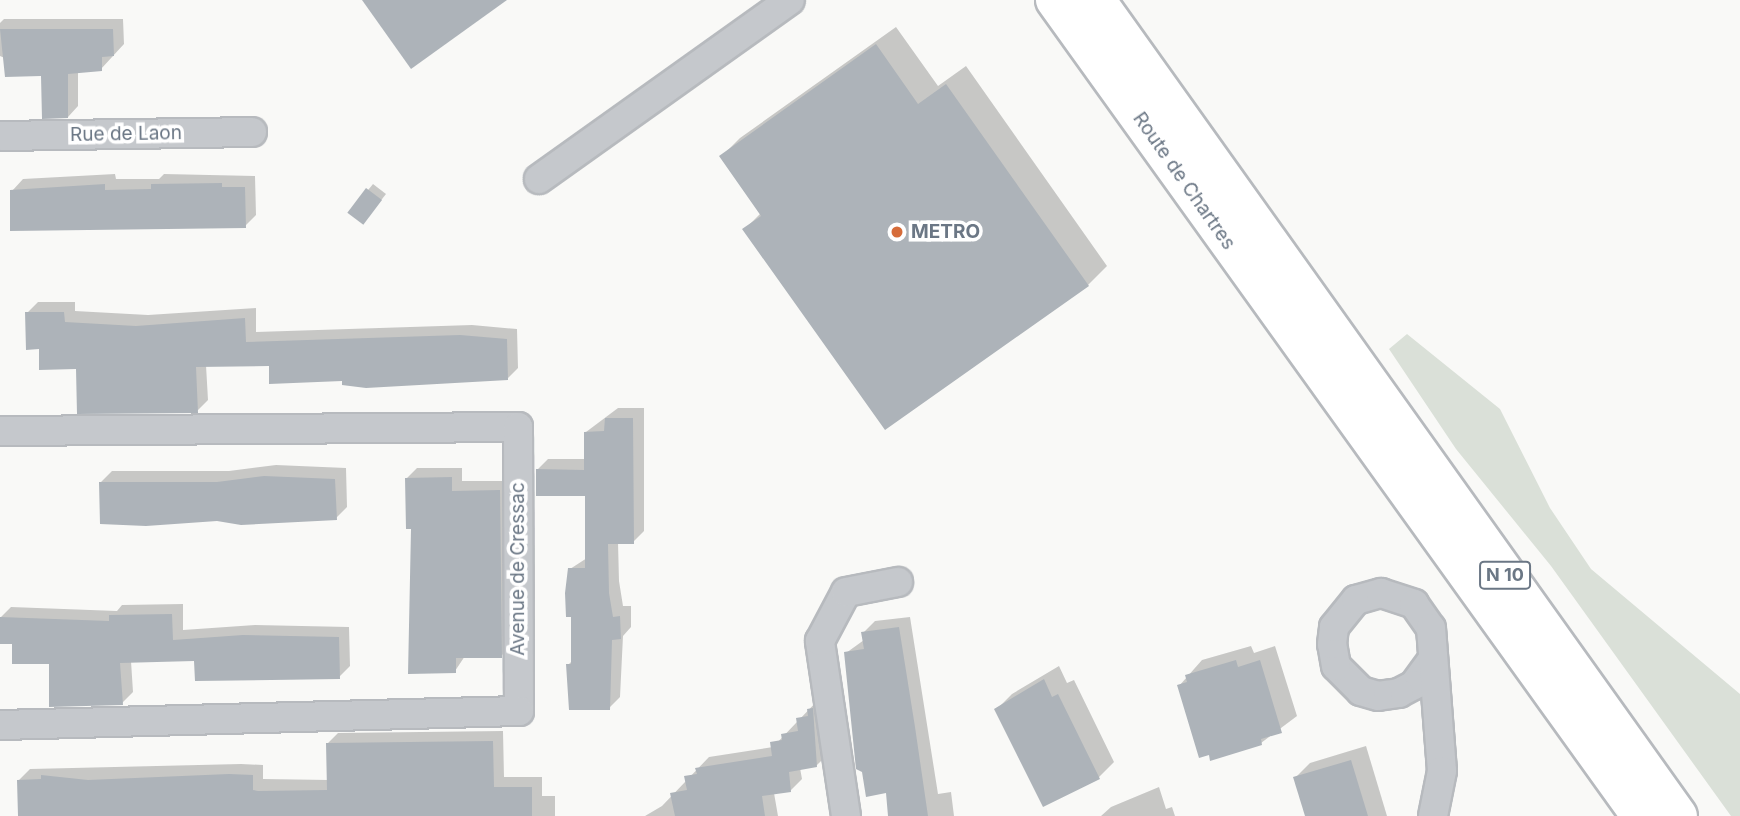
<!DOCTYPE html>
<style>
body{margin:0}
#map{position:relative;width:1740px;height:816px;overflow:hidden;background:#f9f9f7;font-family:Inter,sans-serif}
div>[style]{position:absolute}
.green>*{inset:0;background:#dae0d8}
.shadow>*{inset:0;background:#0003}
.building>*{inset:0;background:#adb3b9;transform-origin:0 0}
.roads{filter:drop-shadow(2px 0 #b7babe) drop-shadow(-2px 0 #b7babe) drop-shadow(0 2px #b7babe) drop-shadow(0 -2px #b7babe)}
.street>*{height:28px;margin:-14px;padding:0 14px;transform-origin:14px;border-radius:14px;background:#c5c8cc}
.primary>*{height:38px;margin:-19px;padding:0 19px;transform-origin:19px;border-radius:19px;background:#fff}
.dots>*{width:19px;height:19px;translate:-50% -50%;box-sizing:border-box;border:4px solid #fff;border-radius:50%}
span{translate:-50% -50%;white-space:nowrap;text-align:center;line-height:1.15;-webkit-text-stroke:7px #fff;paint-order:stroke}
.shield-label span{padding:2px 5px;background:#fff;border:2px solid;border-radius:5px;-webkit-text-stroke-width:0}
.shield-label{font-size:18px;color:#6b7785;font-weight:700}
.street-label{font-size:19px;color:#6b7785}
.poi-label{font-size:19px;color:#6b7785;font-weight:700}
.left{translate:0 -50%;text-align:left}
</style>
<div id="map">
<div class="green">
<i style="clip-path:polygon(1407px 334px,1500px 409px,1550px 508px,1591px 569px,1740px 694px,1740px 816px,1731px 816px,1551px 566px,1456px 449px,1389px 349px)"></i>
</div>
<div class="shadow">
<i style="clip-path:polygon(4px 19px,123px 19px,124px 44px,101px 69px,78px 71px,78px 106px,68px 117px,42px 74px,0 56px,0 23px)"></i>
<i style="clip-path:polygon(896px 27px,938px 86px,966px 66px,1107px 266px,1088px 285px,886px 428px,745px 229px,761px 213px,721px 157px,740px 138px)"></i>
<i style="clip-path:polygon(115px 174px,116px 179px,159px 179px,164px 174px,255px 176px,256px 215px,245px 226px,12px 230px,12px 191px,23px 179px)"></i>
<i style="clip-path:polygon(373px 184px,386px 194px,368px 217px,350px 212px)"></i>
<i style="clip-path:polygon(38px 302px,75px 302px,75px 311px,148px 315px,256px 308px,256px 332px,472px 325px,517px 329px,518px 368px,507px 379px,270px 364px,206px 365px,208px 400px,197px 411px,78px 367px,40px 348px,27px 313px)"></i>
<i style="clip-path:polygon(618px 408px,644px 408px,644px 531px,633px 542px,618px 542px,619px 581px,623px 606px,631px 606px,631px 627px,623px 636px,620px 697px,609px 708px,568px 665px,573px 660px,570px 569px,587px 558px,586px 494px,537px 470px,548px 459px,586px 459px,586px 432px)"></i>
<i style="clip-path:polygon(276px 465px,346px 468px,347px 507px,336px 518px,101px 482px,112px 471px,229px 471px)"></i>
<i style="clip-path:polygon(417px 468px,462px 468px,462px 481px,510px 481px,511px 646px,501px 656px,465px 656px,455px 671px,407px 478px)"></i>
<i style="clip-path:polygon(183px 604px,183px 630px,255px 625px,349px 627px,350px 666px,339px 677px,196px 659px,131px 661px,133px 692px,122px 703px,13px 643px,0 618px,11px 607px,117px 611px,122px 605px)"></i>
<i style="clip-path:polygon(910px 617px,938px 794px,951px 792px,954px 816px,891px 816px,887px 791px,857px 767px,846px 653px,864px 640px,863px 633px,875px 621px)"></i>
<i style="clip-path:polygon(1251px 646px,1254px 653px,1275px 646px,1297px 716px,1261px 743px,1179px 686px,1202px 660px)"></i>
<i style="clip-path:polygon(1059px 666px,1067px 683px,1074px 680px,1114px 762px,1099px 777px,1043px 805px,997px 709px,1012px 694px)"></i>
<i style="clip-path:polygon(820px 698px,828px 754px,816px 766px,800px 768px,802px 779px,790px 791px,774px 793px,778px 816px,645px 816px,662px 806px,709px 757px,773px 747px)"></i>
<i style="clip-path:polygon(503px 731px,504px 777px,542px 777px,542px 796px,555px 796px,555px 816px,20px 816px,19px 780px,30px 769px,241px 764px,263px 765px,263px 779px,329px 780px,327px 744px,338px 733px)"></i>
<i style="clip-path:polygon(1366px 746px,1387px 816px,1307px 816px,1295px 778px,1310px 763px)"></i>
<i style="clip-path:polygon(1159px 787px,1166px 809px,1172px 807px,1175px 816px,1101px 816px,1111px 807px)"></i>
</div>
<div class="building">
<i style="clip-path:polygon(362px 0,507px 0,411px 69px)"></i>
<i style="clip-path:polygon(0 29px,113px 29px,114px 56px,102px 57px,102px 71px,68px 74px,68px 118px,42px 119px,41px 76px,5px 77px)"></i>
<i style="clip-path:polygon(876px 44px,918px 104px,946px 84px,1089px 286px,885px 430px,742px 229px,761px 216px,719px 156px)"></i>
<i style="clip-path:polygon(222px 183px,222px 187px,245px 187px,246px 228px,10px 231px,10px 190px,105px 184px,105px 190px,151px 189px,151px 184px)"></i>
<i style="left:366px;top:188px;width:20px;height:31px;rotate:37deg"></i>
<i style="clip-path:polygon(25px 312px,64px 312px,65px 322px,136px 326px,245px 318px,246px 342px,460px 335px,507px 339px,508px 380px,366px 388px,342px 385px,342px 381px,269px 384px,269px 366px,196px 367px,198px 413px,77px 414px,76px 369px,39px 370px,39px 349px,26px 350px)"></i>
<i style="clip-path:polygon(605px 418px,633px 418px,634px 544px,608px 544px,609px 593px,613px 617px,620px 616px,621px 639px,612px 640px,610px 710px,569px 710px,566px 664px,571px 664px,571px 617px,566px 617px,565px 593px,568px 568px,585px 568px,585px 496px,536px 496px,536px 469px,584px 470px,584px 432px,604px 431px)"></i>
<i style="clip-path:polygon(264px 476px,335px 479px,337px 520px,241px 525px,217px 521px,146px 526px,100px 524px,99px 482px,217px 482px)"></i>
<i style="clip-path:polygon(452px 477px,452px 491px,500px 490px,502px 658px,456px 658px,456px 673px,408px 674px,411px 529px,406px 529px,405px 478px)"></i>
<i style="clip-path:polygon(172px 614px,173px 640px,243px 635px,339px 637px,340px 679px,195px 681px,194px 661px,120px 663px,123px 705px,49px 707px,49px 664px,12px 664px,12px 644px,0 644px,0 617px,109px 621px,109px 615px)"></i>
<i style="clip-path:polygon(899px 627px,915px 727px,928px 816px,888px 816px,886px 793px,866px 797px,862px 772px,856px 769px,844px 652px,864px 649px,861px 632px)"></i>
<i style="clip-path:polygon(1236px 660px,1238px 667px,1260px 660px,1282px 733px,1261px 739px,1262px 745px,1210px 761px,1209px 755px,1199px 758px,1177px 685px,1187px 682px,1185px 675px)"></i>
<i style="clip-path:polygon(1044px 679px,1052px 697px,1058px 694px,1100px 779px,1043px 807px,994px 709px)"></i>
<i style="clip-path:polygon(813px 708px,817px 767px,789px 772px,791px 792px,762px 796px,765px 816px,675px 816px,670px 793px,687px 790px,684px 776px,697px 774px,695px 768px,772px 756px,770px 742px,782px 740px,781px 734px,798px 731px,796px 718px,808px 716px,807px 709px)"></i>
<i style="clip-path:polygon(493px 741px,494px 787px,532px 787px,532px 816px,18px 816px,17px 780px,41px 779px,41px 775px,88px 780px,229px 774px,253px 775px,253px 790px,258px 791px,327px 790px,326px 743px)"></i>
<i style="clip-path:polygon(1351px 760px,1368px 816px,1305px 816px,1293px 777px)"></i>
</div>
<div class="roads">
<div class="street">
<i style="left:0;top:136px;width:252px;rotate:-0.9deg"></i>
<i style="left:539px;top:179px;width:308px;rotate:-35.5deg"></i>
<i style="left:0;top:431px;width:518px;rotate:-0.44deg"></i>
<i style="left:518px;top:427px;width:284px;rotate:89.8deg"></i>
<i style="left:519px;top:711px;width:519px;rotate:178.45deg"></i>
<i style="left:1430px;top:663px;width:27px;rotate:126deg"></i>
<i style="left:1414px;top:685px;width:17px;rotate:152deg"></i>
<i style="left:1399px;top:693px;width:21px;rotate:172deg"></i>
<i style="left:1378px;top:696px;width:18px;rotate:-164deg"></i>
<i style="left:1361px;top:691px;width:35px;rotate:-135deg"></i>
<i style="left:1336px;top:666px;width:22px;rotate:-100deg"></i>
<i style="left:1332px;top:644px;width:17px;rotate:-83deg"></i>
<i style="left:1334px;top:627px;width:35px;rotate:-51deg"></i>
<i style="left:1356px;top:600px;width:26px;rotate:-16deg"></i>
<i style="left:1381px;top:593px;width:35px;rotate:18deg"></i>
<i style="left:1414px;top:604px;width:29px;rotate:55deg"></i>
<i style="left:1431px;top:628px;width:143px;rotate:85.6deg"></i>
<i style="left:1442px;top:771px;width:46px;rotate:101.3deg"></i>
<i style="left:846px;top:816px;width:177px;rotate:-98.5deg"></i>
<i style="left:820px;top:641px;width:55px;rotate:-62deg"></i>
<i style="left:846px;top:592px;width:53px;rotate:-10.9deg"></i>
</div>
<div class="primary">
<i style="left:1055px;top:0;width:1005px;rotate:54.32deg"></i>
<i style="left:1096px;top:0;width:1002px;rotate:54.5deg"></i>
</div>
</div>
<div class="dots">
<i style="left:897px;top:232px;background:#d66c3a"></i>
</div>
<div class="shield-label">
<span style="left:1505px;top:575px">N 10</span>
</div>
<div class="street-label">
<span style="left:126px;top:134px;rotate:-1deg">Rue de Laon</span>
<span style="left:1184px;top:181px;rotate:55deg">Route de Chartres</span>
<span style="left:518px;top:569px;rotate:-90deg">Avenue de Cressac</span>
</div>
<div class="poi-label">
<span class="left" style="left:911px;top:232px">METRO</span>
</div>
</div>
